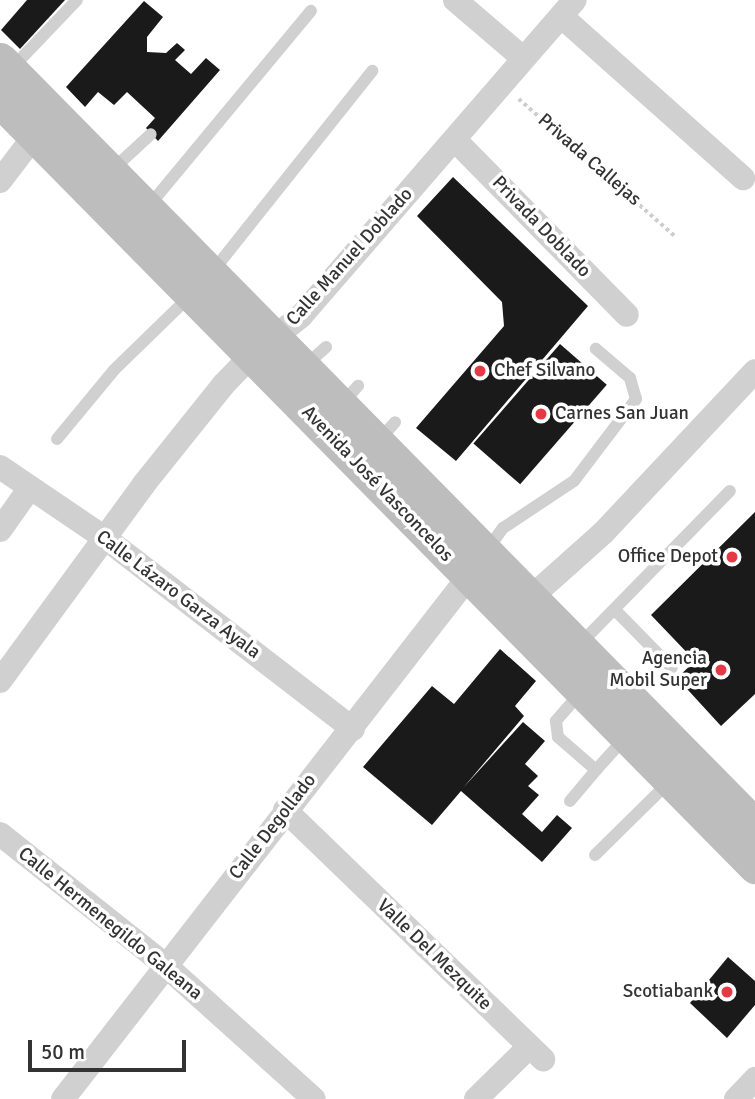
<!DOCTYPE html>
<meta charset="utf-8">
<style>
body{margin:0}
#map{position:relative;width:755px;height:1099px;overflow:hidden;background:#fff;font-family:Signika,sans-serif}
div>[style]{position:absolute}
.building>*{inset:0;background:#1a1a1a;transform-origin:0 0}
.path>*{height:3.5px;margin-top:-1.75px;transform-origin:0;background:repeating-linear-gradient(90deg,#cdcdcd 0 3.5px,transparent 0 7px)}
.service>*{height:12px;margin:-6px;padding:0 6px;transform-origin:6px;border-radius:6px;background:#d0d0d0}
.minor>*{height:24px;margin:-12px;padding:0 12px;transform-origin:12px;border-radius:12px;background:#d0d0d0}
.secondary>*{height:35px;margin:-17.5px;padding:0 17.5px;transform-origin:17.5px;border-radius:17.5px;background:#bdbdbd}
.dots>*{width:19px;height:19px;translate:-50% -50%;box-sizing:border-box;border:4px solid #fff;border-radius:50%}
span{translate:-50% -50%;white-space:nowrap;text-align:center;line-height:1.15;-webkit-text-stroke:7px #fff;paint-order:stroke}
.street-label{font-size:19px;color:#333}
.poi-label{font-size:19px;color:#333}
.left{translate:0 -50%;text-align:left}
.right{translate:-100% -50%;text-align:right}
.scale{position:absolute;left:28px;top:1040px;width:158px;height:32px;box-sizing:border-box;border:4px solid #333;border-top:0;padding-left:9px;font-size:21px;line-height:24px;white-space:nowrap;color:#333;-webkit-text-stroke:5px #fff;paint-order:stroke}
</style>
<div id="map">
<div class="building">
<i style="clip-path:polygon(27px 0,65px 0,20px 49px,1px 30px)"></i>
<i style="clip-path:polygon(144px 1px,163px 17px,147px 37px,147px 52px,166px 53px,177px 43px,185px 50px,175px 60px,191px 74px,206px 58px,220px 70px,158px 141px,146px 128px,155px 118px,127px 92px,114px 105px,98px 92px,85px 107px,66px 87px)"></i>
<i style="clip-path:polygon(453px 177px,588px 306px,456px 461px,416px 428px,504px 326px,502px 302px,417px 216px)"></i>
<i style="left:560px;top:344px;width:62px;height:132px;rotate:41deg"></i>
<i style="clip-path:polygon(755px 512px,755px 694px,721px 726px,677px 678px,695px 661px,651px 615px)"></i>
<i style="clip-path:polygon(500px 649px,536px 681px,515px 706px,524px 716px,463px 788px,523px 722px,545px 741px,525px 764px,538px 776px,528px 786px,539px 795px,522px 814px,542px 832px,557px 815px,572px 828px,542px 862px,461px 791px,432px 825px,363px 767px,432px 686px,454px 704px)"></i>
<i style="clip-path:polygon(728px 957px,755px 981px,755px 1005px,727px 1038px,690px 1003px)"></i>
</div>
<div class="path">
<i style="left:519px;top:99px;width:209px;rotate:41.3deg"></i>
</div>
<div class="service">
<i style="left:12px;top:68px;width:94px;rotate:-46.3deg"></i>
<i style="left:111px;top:171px;width:54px;rotate:-42.8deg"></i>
<i style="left:148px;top:207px;width:255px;rotate:-50.3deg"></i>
<i style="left:213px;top:271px;width:256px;rotate:-51.5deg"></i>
<i style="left:306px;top:365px;width:27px;rotate:-42deg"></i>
<i style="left:343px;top:403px;width:23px;rotate:-49deg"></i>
<i style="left:57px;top:439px;width:89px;rotate:-50.4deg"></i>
<i style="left:114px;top:370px;width:105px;rotate:-44.2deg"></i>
<i style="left:379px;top:440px;width:24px;rotate:-48deg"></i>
<i style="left:486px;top:552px;width:29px;rotate:-55deg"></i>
<i style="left:503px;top:528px;width:85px;rotate:-33.5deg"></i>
<i style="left:574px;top:481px;width:103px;rotate:-52.9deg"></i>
<i style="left:636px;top:399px;width:22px;rotate:-106deg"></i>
<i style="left:630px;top:378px;width:45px;rotate:-139.5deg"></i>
<i style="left:615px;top:610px;width:81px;rotate:45.5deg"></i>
<i style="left:578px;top:646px;width:217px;rotate:-45.6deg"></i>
<i style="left:582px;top:691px;width:40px;rotate:131deg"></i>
<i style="left:556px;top:721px;width:16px;rotate:83deg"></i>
<i style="left:558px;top:737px;width:50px;rotate:41deg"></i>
<i style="left:596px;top:770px;width:42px;rotate:-47.9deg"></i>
<i style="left:570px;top:801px;width:40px;rotate:-50deg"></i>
<i style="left:595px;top:855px;width:105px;rotate:-44.6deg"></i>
</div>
<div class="minor">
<i style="left:455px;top:0;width:89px;rotate:40.5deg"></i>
<i style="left:561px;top:16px;width:244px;rotate:41.7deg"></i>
<i style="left:455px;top:140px;width:245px;rotate:45.5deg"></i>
<i style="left:0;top:181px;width:74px;rotate:-52.7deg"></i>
<i style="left:0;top:467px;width:127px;rotate:34.1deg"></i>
<i style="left:105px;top:538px;width:313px;rotate:37.6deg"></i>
<i style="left:0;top:530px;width:50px;rotate:-54.7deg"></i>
<i style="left:519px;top:608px;width:113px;rotate:-41.8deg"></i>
<i style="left:603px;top:533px;width:222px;rotate:-46.8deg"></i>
<i style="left:0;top:681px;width:244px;rotate:-53.8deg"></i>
<i style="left:144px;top:484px;width:128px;rotate:-51.3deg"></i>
<i style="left:224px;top:384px;width:40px;rotate:-46deg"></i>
<i style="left:252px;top:355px;width:63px;rotate:-38.5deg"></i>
<i style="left:301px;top:316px;width:418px;rotate:-49.1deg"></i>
<i style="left:285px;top:810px;width:359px;rotate:44deg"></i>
<i style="left:0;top:834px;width:211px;rotate:38.4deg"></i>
<i style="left:165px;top:965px;width:200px;rotate:42deg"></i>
<i style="left:63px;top:1099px;width:675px;rotate:-52.16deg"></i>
<i style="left:476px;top:1099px;width:74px;rotate:-44.5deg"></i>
<i style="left:736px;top:1099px;width:28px;rotate:-46deg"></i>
</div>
<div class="secondary">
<i style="left:0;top:60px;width:1076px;rotate:45.41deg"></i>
<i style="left:0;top:100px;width:1076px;rotate:45.41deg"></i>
</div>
<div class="dots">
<i style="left:480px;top:371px;background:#e63946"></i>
<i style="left:541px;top:414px;background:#e63946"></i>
<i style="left:732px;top:557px;background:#e63946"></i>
<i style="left:721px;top:670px;background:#e63946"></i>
<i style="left:727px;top:992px;background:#e63946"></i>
</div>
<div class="street-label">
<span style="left:589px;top:160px;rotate:41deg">Privada Callejas</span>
<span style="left:541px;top:227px;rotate:46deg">Privada Doblado</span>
<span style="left:350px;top:257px;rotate:-48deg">Calle Manuel Doblado</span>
<span style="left:377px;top:484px;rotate:46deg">Avenida José Vasconcelos</span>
<span style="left:178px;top:595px;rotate:37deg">Calle Lázaro Garza Ayala</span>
<span style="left:273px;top:827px;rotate:-52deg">Calle Degollado</span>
<span style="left:110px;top:924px;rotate:39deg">Calle Hermenegildo Galeana</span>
<span style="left:434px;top:955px;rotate:44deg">Valle Del Mezquite</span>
</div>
<div class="poi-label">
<span class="left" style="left:494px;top:371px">Chef Silvano</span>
<span class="left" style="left:555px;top:414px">Carnes San Juan</span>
<span class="right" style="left:718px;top:557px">Office Depot</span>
<span class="right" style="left:707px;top:670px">Agencia<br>Mobil Super</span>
<span class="right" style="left:713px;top:992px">Scotiabank</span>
</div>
<div class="scale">50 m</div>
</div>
